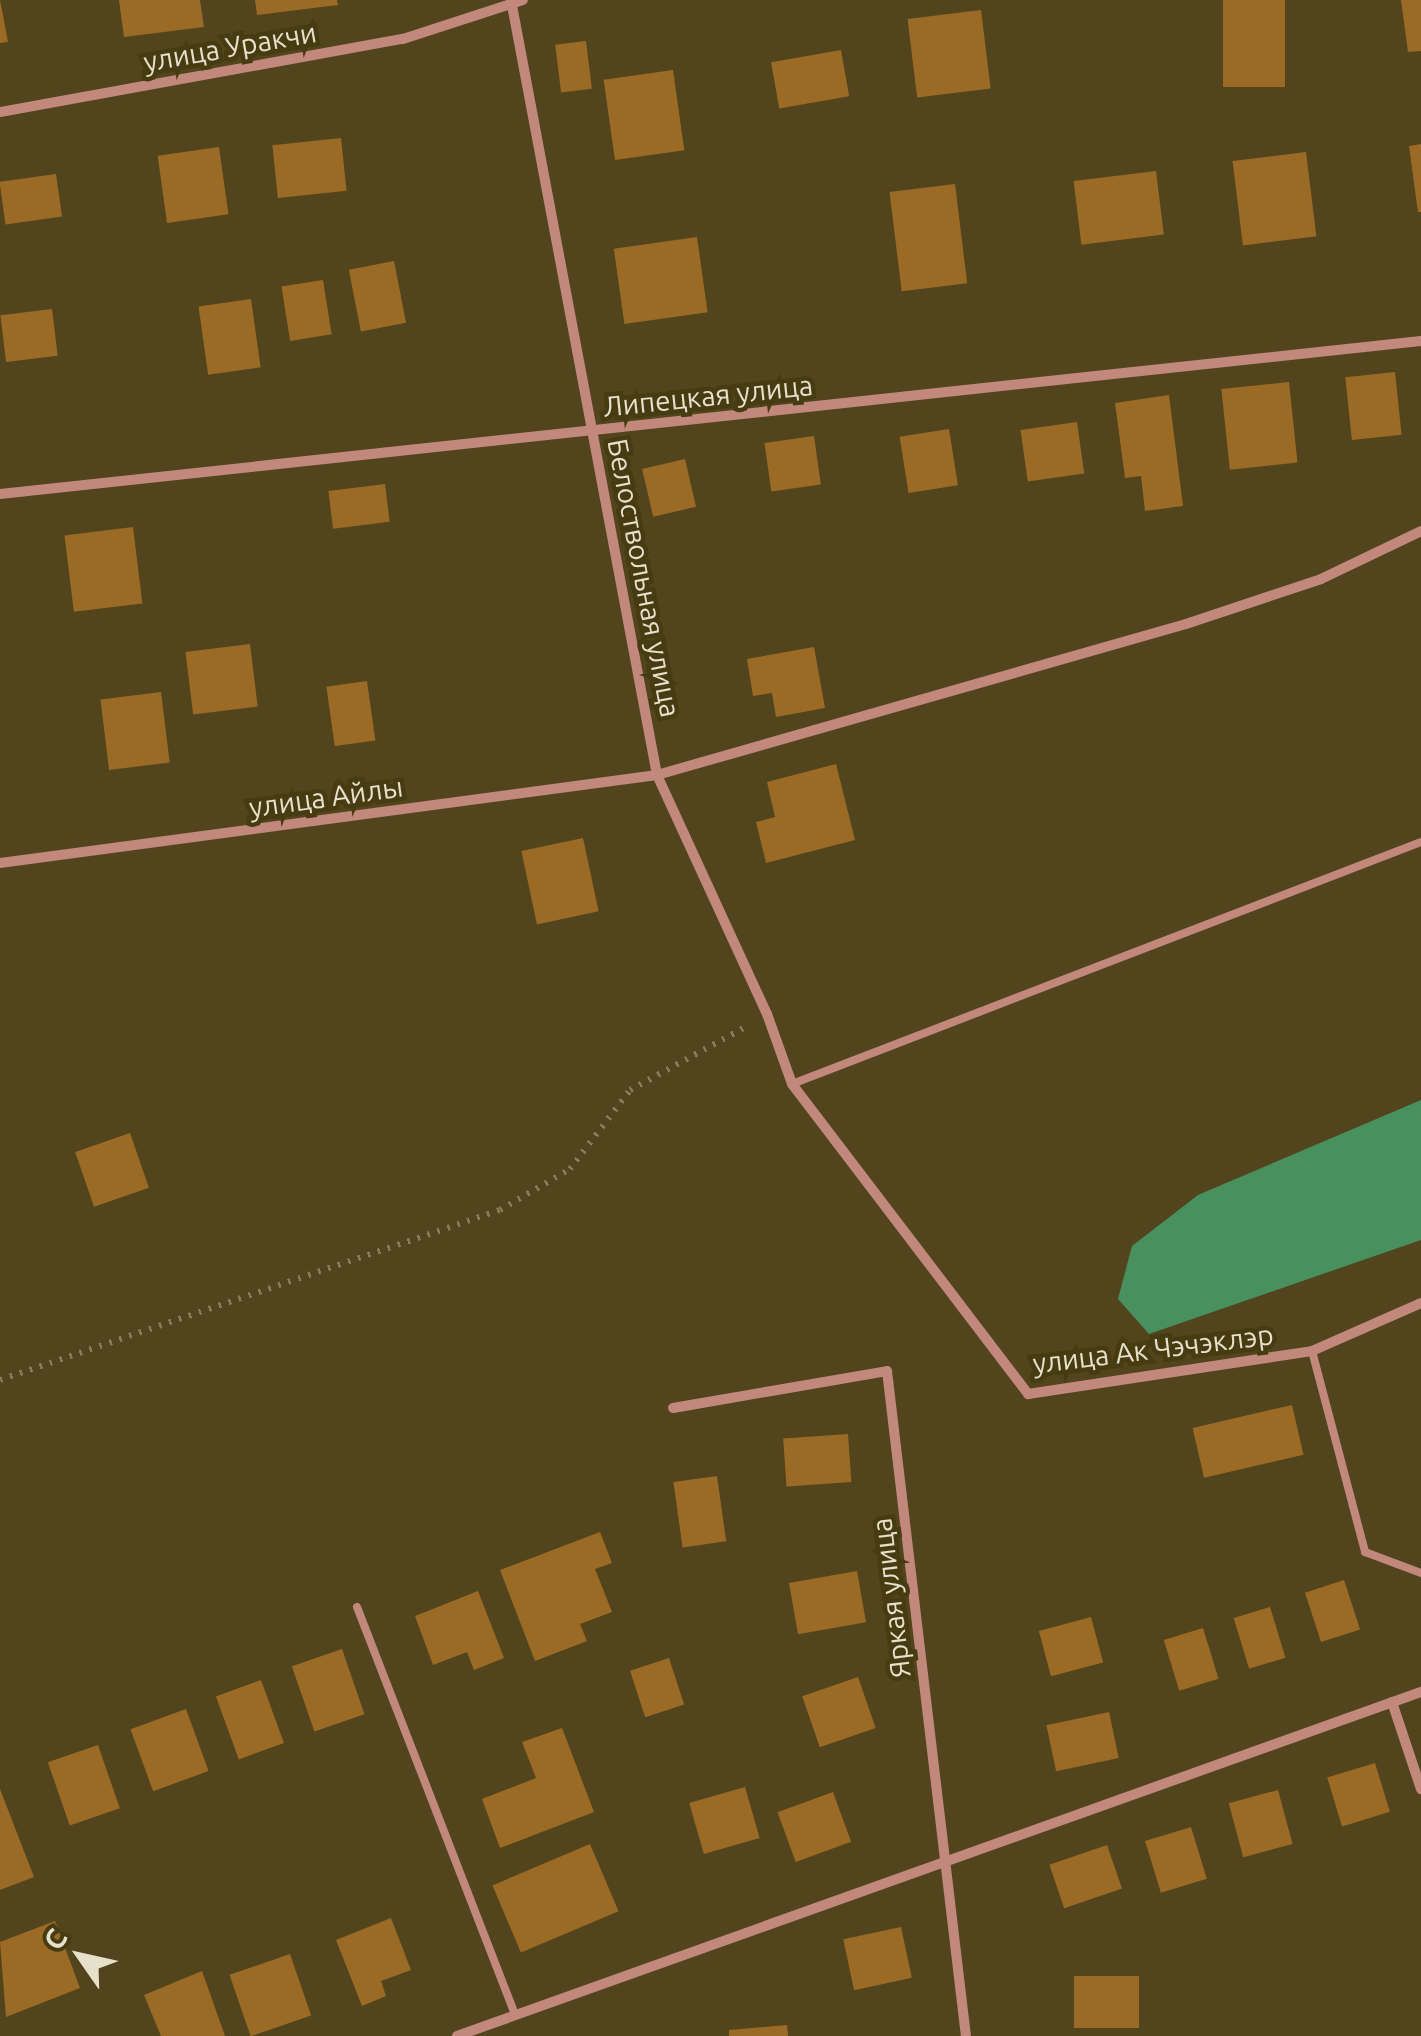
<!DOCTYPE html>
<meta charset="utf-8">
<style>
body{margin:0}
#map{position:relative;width:1421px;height:2036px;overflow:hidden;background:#52451d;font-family:Ubuntu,sans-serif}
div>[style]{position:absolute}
.forest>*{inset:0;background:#49905f}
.building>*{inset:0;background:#9b6b26;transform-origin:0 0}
.path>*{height:6px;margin-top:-3px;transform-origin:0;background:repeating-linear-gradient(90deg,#867c5a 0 2.5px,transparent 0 10.5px)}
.service>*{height:8px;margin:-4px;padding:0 4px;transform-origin:4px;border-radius:4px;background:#c2887c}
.minor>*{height:10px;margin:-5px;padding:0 5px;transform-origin:5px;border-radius:5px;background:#c2887c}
span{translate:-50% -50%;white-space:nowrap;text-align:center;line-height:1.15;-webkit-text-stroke:9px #473b12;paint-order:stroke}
.street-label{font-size:28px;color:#e7e0cb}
.north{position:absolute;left:30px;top:1906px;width:100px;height:100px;-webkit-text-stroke:8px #473b12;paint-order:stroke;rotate:304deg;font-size:28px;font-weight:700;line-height:40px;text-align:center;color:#e7e0cb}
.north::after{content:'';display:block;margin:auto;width:35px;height:45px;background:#e7e0cb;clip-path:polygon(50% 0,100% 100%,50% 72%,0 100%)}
</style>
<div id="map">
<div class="forest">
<i style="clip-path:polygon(1421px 1100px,1421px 1240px,1149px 1334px,1118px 1299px,1132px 1246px,1198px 1195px)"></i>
</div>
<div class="building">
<i style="clip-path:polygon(0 0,8px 42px,0 43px)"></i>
<i style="clip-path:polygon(119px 0,200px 0,204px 27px,124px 37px)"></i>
<i style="clip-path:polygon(255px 0,337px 0,338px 5px,257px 15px)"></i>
<i style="left:1223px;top:0;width:62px;height:87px"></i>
<i style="clip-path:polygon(1401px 0,1421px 0,1421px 51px,1408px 52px)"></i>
<i style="left:981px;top:10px;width:79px;height:74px;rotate:83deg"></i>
<i style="left:586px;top:41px;width:48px;height:31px;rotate:83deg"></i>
<i style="left:841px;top:50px;width:47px;height:71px;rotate:80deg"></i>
<i style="left:673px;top:70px;width:81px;height:70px;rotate:82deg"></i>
<i style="left:341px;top:138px;width:53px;height:69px;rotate:84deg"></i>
<i style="clip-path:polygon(1421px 144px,1421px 212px,1418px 212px,1409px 146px)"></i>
<i style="left:219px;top:147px;width:68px;height:62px;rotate:82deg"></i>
<i style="left:1306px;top:152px;width:85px;height:74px;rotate:83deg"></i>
<i style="left:1156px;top:171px;width:64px;height:83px;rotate:83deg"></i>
<i style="left:56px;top:174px;width:43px;height:57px;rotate:82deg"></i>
<i style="left:955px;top:184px;width:100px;height:66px;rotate:83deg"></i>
<i style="left:697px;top:237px;width:76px;height:84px;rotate:82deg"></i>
<i style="left:394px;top:261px;width:63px;height:46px;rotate:79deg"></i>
<i style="left:323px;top:280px;width:55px;height:42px;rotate:81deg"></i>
<i style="left:251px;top:299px;width:69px;height:53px;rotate:82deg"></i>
<i style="left:52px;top:309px;width:47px;height:52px;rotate:83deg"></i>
<i style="left:1395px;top:372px;width:63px;height:50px;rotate:84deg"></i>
<i style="left:1289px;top:382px;width:81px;height:68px;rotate:84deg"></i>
<i style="clip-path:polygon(1169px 395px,1183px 506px,1145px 511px,1141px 476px,1125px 478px,1115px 403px)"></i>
<i style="left:1077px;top:422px;width:52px;height:57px;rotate:82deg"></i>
<i style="left:949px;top:429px;width:57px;height:50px;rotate:81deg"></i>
<i style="left:814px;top:436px;width:49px;height:50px;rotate:82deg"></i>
<i style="left:685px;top:459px;width:49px;height:44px;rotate:77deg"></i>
<i style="left:385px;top:484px;width:38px;height:57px;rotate:83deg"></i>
<i style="left:133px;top:527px;width:77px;height:69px;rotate:83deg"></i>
<i style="left:250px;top:644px;width:63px;height:65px;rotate:83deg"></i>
<i style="clip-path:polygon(814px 647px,825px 708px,776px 717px,772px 693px,753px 696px,747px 659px)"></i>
<i style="left:367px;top:681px;width:60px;height:41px;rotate:82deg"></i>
<i style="left:161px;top:692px;width:71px;height:61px;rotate:83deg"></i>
<i style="clip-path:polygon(836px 764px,855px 840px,766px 863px,756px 822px,775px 817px,767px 782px)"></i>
<i style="left:583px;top:838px;width:75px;height:63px;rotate:78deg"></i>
<i style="left:130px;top:1133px;width:58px;height:58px;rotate:71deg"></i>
<i style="left:1292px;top:1405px;width:51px;height:102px;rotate:77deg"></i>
<i style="left:848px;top:1434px;width:48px;height:65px;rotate:86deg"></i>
<i style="left:717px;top:1476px;width:66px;height:44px;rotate:82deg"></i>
<i style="clip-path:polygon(600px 1532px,612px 1563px,595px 1569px,612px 1612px,580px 1624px,587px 1641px,535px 1661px,500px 1570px)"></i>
<i style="left:857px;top:1571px;width:52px;height:69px;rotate:80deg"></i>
<i style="left:1344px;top:1580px;width:52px;height:41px;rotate:72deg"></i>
<i style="clip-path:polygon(478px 1591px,504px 1658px,474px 1670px,467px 1652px,433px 1665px,415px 1616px)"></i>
<i style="left:1270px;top:1607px;width:53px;height:38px;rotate:73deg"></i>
<i style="left:1091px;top:1617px;width:47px;height:54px;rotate:75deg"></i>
<i style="left:1203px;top:1628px;width:53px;height:41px;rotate:73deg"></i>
<i style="left:342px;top:1649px;width:69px;height:53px;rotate:71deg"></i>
<i style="left:669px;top:1658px;width:49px;height:41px;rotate:72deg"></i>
<i style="left:858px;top:1677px;width:54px;height:59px;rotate:71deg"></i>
<i style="left:261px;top:1680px;width:67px;height:48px;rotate:70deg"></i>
<i style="left:186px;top:1709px;width:66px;height:59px;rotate:70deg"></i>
<i style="left:1109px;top:1712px;width:47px;height:64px;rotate:78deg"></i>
<i style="clip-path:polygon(562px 1728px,594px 1812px,500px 1848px,482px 1799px,536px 1778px,522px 1742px)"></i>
<i style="left:98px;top:1745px;width:67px;height:53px;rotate:71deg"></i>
<i style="left:1375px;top:1763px;width:51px;height:50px;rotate:73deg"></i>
<i style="left:745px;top:1787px;width:53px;height:58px;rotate:74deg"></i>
<i style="clip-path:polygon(0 1789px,34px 1877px,0 1890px)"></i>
<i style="left:1278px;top:1790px;width:56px;height:51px;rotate:75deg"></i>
<i style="left:833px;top:1792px;width:53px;height:59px;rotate:70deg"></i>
<i style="left:1191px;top:1827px;width:54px;height:48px;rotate:73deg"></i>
<i style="left:590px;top:1844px;width:73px;height:106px;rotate:67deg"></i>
<i style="left:1107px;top:1845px;width:46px;height:61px;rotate:71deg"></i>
<i style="clip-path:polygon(391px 1918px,411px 1970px,381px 1981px,386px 1996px,362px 2006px,336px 1940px)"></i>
<i style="clip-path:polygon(55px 1921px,80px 1988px,6px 2017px,0 1942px)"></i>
<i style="left:901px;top:1927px;width:52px;height:59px;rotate:78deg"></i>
<i style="left:290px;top:1954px;width:65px;height:64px;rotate:71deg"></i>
<i style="clip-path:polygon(202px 1971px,225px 2036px,161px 2036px,144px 1995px)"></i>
<i style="left:1074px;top:1976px;width:65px;height:52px"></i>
<i style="clip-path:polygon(787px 2025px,788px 2036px,729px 2036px,729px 2030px)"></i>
</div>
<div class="path">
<i style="left:0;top:1380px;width:528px;rotate:-18.78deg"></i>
<i style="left:500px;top:1210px;width:81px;rotate:-30.4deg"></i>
<i style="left:570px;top:1169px;width:99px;rotate:-52.8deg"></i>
<i style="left:630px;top:1090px;width:136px;rotate:-28.6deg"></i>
</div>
<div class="service">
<i style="left:792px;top:1084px;width:674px;rotate:-21.04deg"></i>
<i style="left:1312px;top:1351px;width:208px;rotate:75.2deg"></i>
<i style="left:1365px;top:1552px;width:60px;rotate:20.6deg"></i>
<i style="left:357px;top:1607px;width:438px;rotate:68.8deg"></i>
</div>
<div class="minor">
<i style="left:511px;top:0;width:789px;rotate:79.33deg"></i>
<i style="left:657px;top:775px;width:263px;rotate:65.3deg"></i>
<i style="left:767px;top:1014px;width:74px;rotate:70.3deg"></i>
<i style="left:792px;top:1084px;width:390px;rotate:52.7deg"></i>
<i style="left:1028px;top:1394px;width:287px;rotate:-8.6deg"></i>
<i style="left:1312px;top:1351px;width:119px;rotate:-23.8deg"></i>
<i style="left:0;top:112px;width:410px;rotate:-10.3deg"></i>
<i style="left:403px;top:39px;width:126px;rotate:-18deg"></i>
<i style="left:0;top:494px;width:1429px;rotate:-6.15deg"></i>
<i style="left:0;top:863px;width:663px;rotate:-7.63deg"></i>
<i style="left:657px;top:775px;width:550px;rotate:-15.93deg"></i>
<i style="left:1186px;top:624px;width:142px;rotate:-18.4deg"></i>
<i style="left:1321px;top:579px;width:111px;rotate:-25.6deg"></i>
<i style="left:673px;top:1408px;width:217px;rotate:-9.8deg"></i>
<i style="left:887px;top:1371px;width:670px;rotate:83.23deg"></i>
<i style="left:1392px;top:1702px;width:92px;rotate:71.6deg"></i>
<i style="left:457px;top:2036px;width:1024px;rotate:-19.64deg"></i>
</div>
<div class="street-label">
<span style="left:230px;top:47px;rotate:-10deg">улица Уракчи</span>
<span style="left:708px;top:396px;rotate:-6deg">Липецкая улица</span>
<span style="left:644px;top:578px;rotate:79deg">Белоствольная улица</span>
<span style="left:326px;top:797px;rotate:-8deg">улица Айлы</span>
<span style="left:1153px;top:1349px;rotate:-7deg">улица Ак Чэчэклэр</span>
<span style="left:891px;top:1598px;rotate:-97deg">Яркая улица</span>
</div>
<div class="north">С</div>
</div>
